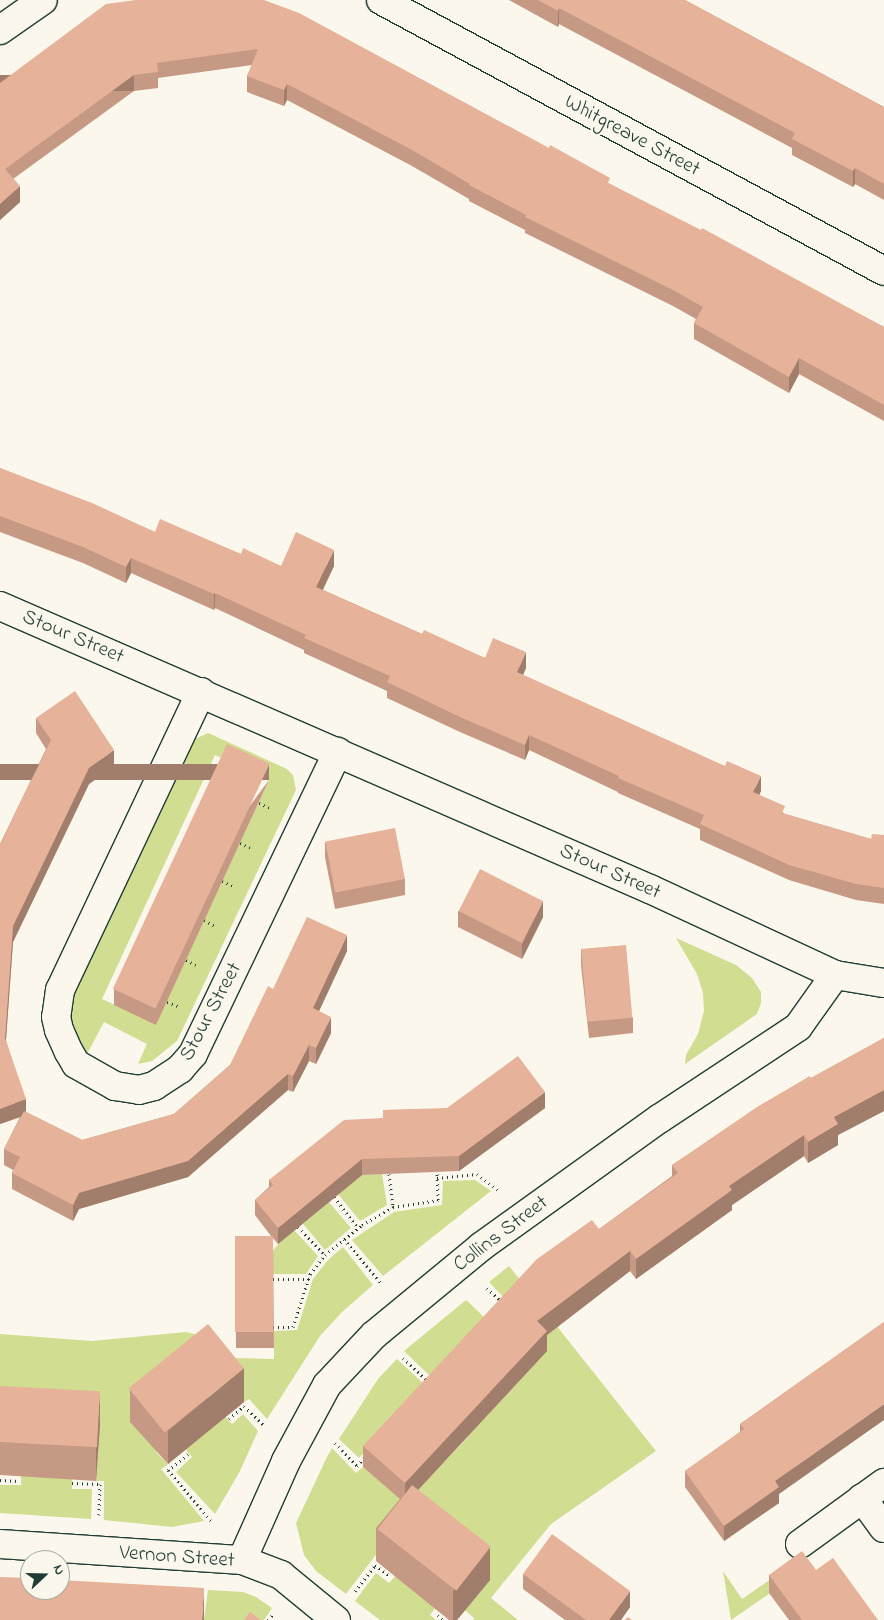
<!DOCTYPE html>
<style>
body{margin:0}
#map{position:relative;width:884px;height:1620px;overflow:hidden;background:#fbf7ec;font-family:"Indie Flower",sans-serif}
div>[style]{position:absolute}
.green>*{inset:0;background:#d1dd90;transform-origin:0 0}
.path>*{height:3px;margin-top:-1.5px;transform-origin:0;background:repeating-linear-gradient(90deg,#1f3d34 0 1px,transparent 0 5px)}
.roads{filter:drop-shadow(1px 0 #1f3d34) drop-shadow(-1px 0 #1f3d34) drop-shadow(0 1px #1f3d34) drop-shadow(0 -1px #1f3d34)}
.minor>*{height:28px;margin:-14px;padding:0 14px;transform-origin:14px;border-radius:14px;background:#fbf7ec}
.wall>*{inset:0;background:#c69984}
.shaded-wall>*{inset:0;background:#a17d6b;transform-origin:0 0}
.building>*{inset:0;background:#e6b299;transform-origin:0 0}
span{translate:-50% -50%;white-space:nowrap;text-align:center;line-height:1.15;-webkit-text-stroke:4.5px #fbf7ec;paint-order:stroke}
.street-label{font-size:21px;color:#1f3d34}
.north{position:absolute;left:20px;top:1550px;width:50px;height:50px;box-sizing:border-box;background:#fbf7ec;border:1px solid #a3ada2;border-radius:50%;rotate:69deg;font-size:14px;font-weight:700;line-height:20px;text-align:center;color:#1f3d34}
.north::after{content:'';display:block;margin:auto;width:18px;height:22px;background:#1f3d34;clip-path:polygon(50% 0,100% 100%,50% 72%,0 100%)}
</style>
<div id="map">
<div class="green">
<i style="clip-path:polygon(evenodd,208px 733px,287px 769px,293px 775px,296px 790px,177px 1041px,152px 1061px,138px 1064px,147px 1044px,104px 1022px,86px 1056px,69px 1022px,70px 1001px,195px 739px,208px 733px,215px 755px,269px 780px,156px 1024px,102px 999px,215px 755px)"></i>
<i style="clip-path:polygon(676px 938px,736px 965px,752px 978px,761px 992px,761px 1003px,757px 1014px,685px 1064px,686px 1055px,698px 1034px,704px 1011px,703px 993px,697px 974px)"></i>
<i style="clip-path:polygon(382px 1174px,387px 1205px,360px 1221px,338px 1194px,360px 1175px)"></i>
<i style="clip-path:polygon(475px 1180px,491px 1191px,383px 1276px,352px 1240px,394px 1212px,442px 1205px,443px 1181px)"></i>
<i style="left:329px;top:1202px;width:34px;height:34px;rotate:50deg"></i>
<i style="clip-path:polygon(294px 1230px,318px 1256px,306px 1274px,273px 1274px,273px 1251px,278px 1244px)"></i>
<i style="clip-path:polygon(343px 1247px,373px 1285px,342px 1312px,320px 1336px,267px 1419px,249px 1399px,244px 1402px,233px 1388px,156px 1452px,168px 1464px,161px 1469px,204px 1521px,172px 1527px,104px 1520px,104px 1481px,96px 1481px,97px 1463px,0 1457px,0 1334px,92px 1341px,186px 1332px,215px 1339px,229px 1358px,274px 1359px,274px 1331px,297px 1330px,313px 1279px,328px 1260px)"></i>
<i style="clip-path:polygon(509px 1266px,656px 1451px,551px 1524px,491px 1598px,518px 1620px,473px 1620px,474px 1618px,461px 1607px,378px 1552px,346px 1594px,316px 1571px,304px 1555px,296px 1523px,327px 1457px,332px 1448px,356px 1473px,363px 1467px,407px 1501px,468px 1437px,440px 1410px,512px 1306px,489px 1282px)"></i>
<i style="clip-path:polygon(466px 1300px,499px 1331px,432px 1378px,404px 1351px)"></i>
<i style="clip-path:polygon(397px 1359px,425px 1385px,359px 1458px,339px 1439px,378px 1379px)"></i>
<i style="clip-path:polygon(220px 1411px,232px 1424px,243px 1414px,258px 1431px,240px 1471px,215px 1514px,176px 1472px,192px 1457px,181px 1444px)"></i>
<i style="clip-path:polygon(21px 1469px,72px 1472px,72px 1489px,92px 1489px,91px 1519px,0 1513px,0 1485px,21px 1485px)"></i>
<i style="clip-path:polygon(400px 1571px,439px 1603px,430px 1615px,436px 1620px,380px 1620px,355px 1601px,376px 1573px,389px 1583px)"></i>
<i style="clip-path:polygon(723px 1571px,742px 1599px,771px 1579px,776px 1589px,731px 1620px)"></i>
<i style="clip-path:polygon(208px 1590px,243px 1592px,256px 1597px,272px 1608px,264px 1620px,204px 1620px)"></i>
</div>
<div class="path">
<i style="left:259px;top:803px;width:14px;rotate:25deg"></i>
<i style="left:240px;top:843px;width:14px;rotate:25deg"></i>
<i style="left:222px;top:881px;width:14px;rotate:25deg"></i>
<i style="left:204px;top:920px;width:13px;rotate:29deg"></i>
<i style="left:186px;top:960px;width:11px;rotate:27deg"></i>
<i style="left:167px;top:1002px;width:12px;rotate:20deg"></i>
<i style="left:389px;top:1174px;width:33px;rotate:83deg"></i>
<i style="left:437px;top:1178px;width:40px;rotate:-5.7deg"></i>
<i style="left:477px;top:1174px;width:26px;rotate:37deg"></i>
<i style="left:334px;top:1197px;width:39px;rotate:52deg"></i>
<i style="left:298px;top:1227px;width:39px;rotate:46deg"></i>
<i style="left:344px;top:1239px;width:57px;rotate:49.9deg"></i>
<i style="left:273px;top:1279px;width:36px"></i>
<i style="left:487px;top:1288px;width:19px;rotate:43deg"></i>
<i style="left:273px;top:1327px;width:20px"></i>
<i style="left:293px;top:1327px;width:56px;rotate:-72.2deg"></i>
<i style="left:310px;top:1274px;width:24px;rotate:-52deg"></i>
<i style="left:325px;top:1255px;width:48px;rotate:-39deg"></i>
<i style="left:362px;top:1225px;width:36px;rotate:-30deg"></i>
<i style="left:393px;top:1207px;width:46px;rotate:-8.8deg"></i>
<i style="left:438px;top:1200px;width:28px;rotate:-92deg"></i>
<i style="left:403px;top:1358px;width:34px;rotate:43deg"></i>
<i style="left:229px;top:1419px;width:20px;rotate:-41deg"></i>
<i style="left:244px;top:1406px;width:29px;rotate:44deg"></i>
<i style="left:335px;top:1443px;width:32px;rotate:46deg"></i>
<i style="left:357px;top:1466px;width:12px;rotate:-48deg"></i>
<i style="left:188px;top:1454px;width:26px;rotate:141deg"></i>
<i style="left:168px;top:1470px;width:70px;rotate:49.7deg"></i>
<i style="left:0;top:1480px;width:18px;rotate:3deg"></i>
<i style="left:72px;top:1483px;width:28px;rotate:2deg"></i>
<i style="left:100px;top:1484px;width:31px;rotate:92deg"></i>
<i style="left:355px;top:1591px;width:33px;rotate:-52deg"></i>
<i style="left:375px;top:1565px;width:19px;rotate:36deg"></i>
<i style="left:438px;top:1615px;width:7px;rotate:45deg"></i>
<i style="left:268px;top:1620px;width:9px;rotate:-49deg"></i>
</div>
<div class="roads">
<div class="minor">
<i style="left:381px;top:0;width:571px;rotate:28.31deg"></i>
<i style="left:0;top:30px;width:52px;rotate:-34.9deg"></i>
<i style="left:0;top:606px;width:709px;rotate:23.53deg"></i>
<i style="left:650px;top:889px;width:204px;rotate:24.9deg"></i>
<i style="left:835px;top:975px;width:50px;rotate:9.3deg"></i>
<i style="left:201px;top:692px;width:330px;rotate:115.3deg"></i>
<i style="left:60px;top:990px;width:27px;rotate:98deg"></i>
<i style="left:56px;top:1017px;width:13px;rotate:77deg"></i>
<i style="left:59px;top:1030px;width:24px;rotate:66deg"></i>
<i style="left:69px;top:1052px;width:14px;rotate:60deg"></i>
<i style="left:76px;top:1064px;width:45px;rotate:29.4deg"></i>
<i style="left:115px;top:1086px;width:24px;rotate:9deg"></i>
<i style="left:139px;top:1090px;width:16px;rotate:-15deg"></i>
<i style="left:154px;top:1086px;width:31px;rotate:-33deg"></i>
<i style="left:180px;top:1069px;width:20px;rotate:-49deg"></i>
<i style="left:193px;top:1054px;width:335px;rotate:-64.4deg"></i>
<i style="left:862px;top:1498px;width:37px;rotate:54deg"></i>
<i style="left:0;top:1544px;width:243px;rotate:3.8deg"></i>
<i style="left:242px;top:1560px;width:42px;rotate:21deg"></i>
<i style="left:281px;top:1575px;width:71px;rotate:39.3deg"></i>
<i style="left:800px;top:1544px;width:104px;rotate:-36deg"></i>
<i style="left:242px;top:1560px;width:108px;rotate:-66deg"></i>
<i style="left:286px;top:1461px;width:86px;rotate:-61.7deg"></i>
<i style="left:327px;top:1385px;width:69px;rotate:-46.8deg"></i>
<i style="left:374px;top:1335px;width:140px;rotate:-39.5deg"></i>
<i style="left:482px;top:1246px;width:218px;rotate:-35.7deg"></i>
<i style="left:659px;top:1119px;width:167px;rotate:-33.5deg"></i>
<i style="left:798px;top:1027px;width:64px;rotate:-54.6deg"></i>
</div>
</div>
<div class="wall">
<i style="clip-path:polygon(136px 0,610px 184px,884px 327px,884px 421px,799px 374px,789px 393px,694px 339px,694px 323px,696px 319px,673px 306px,525px 233px,525px 230px,469px 201px,469px 199px,412px 166px,287px 100px,284px 106px,247px 92px,247px 76px,252px 65px,158px 78px,158px 88px,134px 91px,13px 179px,20px 202px,0 220px,0 83px)"></i>
<i style="clip-path:polygon(509px 0,685px 0,884px 107px,884px 200px,855px 184px,853px 187px,792px 155px,792px 148px,559px 24px,558px 27px)"></i>
<i style="clip-path:polygon(0 468px,155px 532px,241px 554px,281px 566px,334px 566px,323px 590px,422px 634px,485px 658px,526px 668px,523px 675px,761px 791px,759px 795px,785px 814px,871px 839px,884px 835px,884px 904px,856px 900px,789px 880px,700px 840px,700px 829px,618px 793px,618px 792px,529px 750px,525px 760px,460px 732px,387px 698px,387px 691px,304px 653px,304px 650px,215px 608px,214px 610px,131px 573px,126px 583px,83px 563px,0 532px)"></i>
<i style="clip-path:polygon(36px 718px,114px 766px,89px 784px,13px 942px,6px 1040px,26px 1112px,82px 1140px,174px 1114px,230px 1065px,273px 989px,347px 951px,319px 1011px,331px 1033px,316px 1064px,309px 1061px,293px 1092px,288px 1090px,188px 1177px,79px 1209px,73px 1221px,12px 1189px,12px 1173px,13px 1170px,4px 1165px,4px 1149px,20px 1117px,0 1124px,0 844px,46px 749px,36px 733px)"></i>
<i style="clip-path:polygon(269px 780px,156px 1025px,114px 1005px,114px 989px)"></i>
<i style="clip-path:polygon(325px 842px,405px 879px,405px 895px,335px 909px,325px 857px)"></i>
<i style="clip-path:polygon(458px 911px,543px 917px,522px 959px,458px 927px)"></i>
<i style="clip-path:polygon(581px 949px,633px 1018px,633px 1033px,589px 1038px,581px 965px)"></i>
<i style="clip-path:polygon(884px 1038px,884px 1111px,838px 1135px,838px 1145px,808px 1163px,804px 1156px,732px 1205px,732px 1210px,636px 1279px,630px 1271px,547px 1335px,547px 1351px,418px 1490px,490px 1580px,457px 1620px,449px 1620px,376px 1561px,376px 1528px,400px 1499px,363px 1467px,363px 1446px,599px 1229px,672px 1176px,672px 1165px,811px 1078px)"></i>
<i style="clip-path:polygon(545px 1108px,459px 1171px,362px 1175px,278px 1244px,273px 1238px,274px 1348px,236px 1348px,235px 1236px,271px 1236px,255px 1215px,255px 1200px,269px 1187px,269px 1180px,383px 1118px,383px 1110px)"></i>
<i style="clip-path:polygon(884px 1322px,779px 1494px,779px 1503px,724px 1541px,685px 1487px,685px 1471px,740px 1432px,740px 1424px)"></i>
<i style="clip-path:polygon(0 1386px,100px 1424px,96px 1481px,0 1475px)"></i>
<i style="clip-path:polygon(130px 1389px,244px 1402px,168px 1464px,130px 1422px)"></i>
<i style="clip-path:polygon(816px 1570px,878px 1620px,789px 1620px,769px 1593px,769px 1575px)"></i>
<i style="clip-path:polygon(523px 1574px,630px 1607px,621px 1620px,565px 1620px,523px 1589px)"></i>
</div>
<div class="shaded-wall">
<i style="clip-path:polygon(559px 8px,559px 24px,558px 27px,558px 11px)"></i>
<i style="left:134px;top:75px;width:16px;height:160px;rotate:90deg"></i>
<i style="clip-path:polygon(287px 84px,287px 100px,284px 106px,284px 90px)"></i>
<i style="clip-path:polygon(855px 168px,855px 184px,853px 187px,853px 171px)"></i>
<i style="clip-path:polygon(20px 186px,20px 202px,0 220px,0 204px)"></i>
<i style="clip-path:polygon(799px 358px,799px 374px,789px 393px,789px 377px)"></i>
<i style="clip-path:polygon(334px 550px,334px 566px,316px 603px,316px 587px)"></i>
<i style="clip-path:polygon(131px 558px,131px 573px,126px 583px,126px 567px)"></i>
<i style="clip-path:polygon(215px 593px,215px 608px,214px 610px,214px 594px)"></i>
<i style="clip-path:polygon(526px 652px,526px 668px,517px 688px,517px 672px)"></i>
<i style="clip-path:polygon(529px 735px,529px 750px,525px 760px,525px 745px)"></i>
<i style="clip-path:polygon(114px 750px,114px 766px,89px 784px,13px 942px,5px 1053px,5px 1038px,13px 926px,89px 768px)"></i>
<i style="left:269px;top:764px;width:16px;height:270px;rotate:90deg"></i>
<i style="clip-path:polygon(761px 776px,761px 791px,753px 808px,753px 792px)"></i>
<i style="clip-path:polygon(543px 901px,543px 917px,522px 959px,522px 944px)"></i>
<i style="clip-path:polygon(347px 935px,347px 951px,313px 1024px,313px 1008px)"></i>
<i style="clip-path:polygon(331px 1017px,331px 1033px,316px 1064px,316px 1048px)"></i>
<i style="clip-path:polygon(309px 1045px,309px 1061px,293px 1092px,293px 1076px)"></i>
<i style="clip-path:polygon(288px 1074px,288px 1090px,188px 1177px,79px 1209px,73px 1221px,73px 1205px,79px 1193px)"></i>
<i style="clip-path:polygon(884px 1090px,884px 1111px,838px 1135px,838px 1145px,808px 1163px,808px 1142px,834px 1117px)"></i>
<i style="clip-path:polygon(545px 1092px,545px 1108px,459px 1171px,459px 1156px)"></i>
<i style="clip-path:polygon(26px 1099px,26px 1115px,0 1124px,0 1109px)"></i>
<i style="clip-path:polygon(804px 1135px,804px 1156px,732px 1205px,732px 1210px,636px 1279px,636px 1259px,729px 1186px)"></i>
<i style="clip-path:polygon(362px 1159px,362px 1175px,278px 1244px,278px 1228px)"></i>
<i style="clip-path:polygon(630px 1251px,630px 1271px,547px 1335px,547px 1351px,405px 1504px,405px 1483px,537px 1321px)"></i>
<i style="clip-path:polygon(244px 1368px,244px 1402px,168px 1464px,168px 1431px)"></i>
<i style="clip-path:polygon(100px 1391px,100px 1424px,96px 1481px,96px 1448px)"></i>
<i style="clip-path:polygon(884px 1404px,884px 1420px,779px 1494px,779px 1503px,724px 1541px,724px 1526px,775px 1481px)"></i>
<i style="clip-path:polygon(490px 1547px,490px 1580px,457px 1620px,453px 1620px,453px 1591px)"></i>
<i style="clip-path:polygon(204px 1588px,204px 1620px,202px 1620px)"></i>
<i style="clip-path:polygon(630px 1591px,630px 1607px,621px 1620px,609px 1620px)"></i>
</div>
<div class="building">
<i style="clip-path:polygon(136px 0,264px 0,299px 13px,549px 148px,550px 145px,610px 178px,608px 183px,701px 230px,702px 228px,884px 327px,884px 405px,799px 358px,789px 377px,694px 323px,703px 307px,673px 290px,525px 217px,526px 215px,469px 185px,470px 184px,412px 150px,287px 84px,284px 90px,247px 76px,258px 49px,157px 63px,158px 72px,134px 75px,5px 169px,20px 186px,0 204px,0 83px,106px 4px)"></i>
<i style="clip-path:polygon(538px 0,685px 0,884px 107px,884px 184px,855px 168px,853px 171px,792px 139px,795px 133px,559px 8px,558px 11px)"></i>
<i style="clip-path:polygon(0 468px,92px 503px,155px 532px,160px 519px,241px 554px,243px 548px,281px 566px,296px 532px,334px 550px,316px 587px,422px 634px,424px 630px,485px 658px,493px 638px,526px 652px,517px 672px,725px 766px,727px 761px,761px 776px,753px 792px,785px 806px,782px 813px,871px 839px,872px 834px,884px 835px,884px 888px,856px 884px,789px 865px,700px 824px,704px 815px,618px 778px,619px 776px,529px 735px,525px 745px,460px 717px,387px 682px,390px 676px,304px 638px,306px 635px,215px 593px,214px 594px,131px 558px,126px 567px,83px 547px,0 516px)"></i>
<i style="clip-path:polygon(75px 691px,114px 750px,89px 768px,13px 926px,5px 1038px,26px 1099px,0 1109px,0 844px,51px 740px,36px 718px)"></i>
<i style="left:227px;top:744px;width:47px;height:270px;rotate:25deg"></i>
<i style="left:395px;top:828px;width:52px;height:71px;rotate:79deg"></i>
<i style="left:480px;top:869px;width:71px;height:47px;rotate:27deg"></i>
<i style="clip-path:polygon(307px 917px,347px 935px,313px 1008px,331px 1017px,316px 1048px,309px 1045px,293px 1076px,288px 1074px,188px 1161px,79px 1193px,73px 1205px,12px 1173px,20px 1157px,4px 1149px,24px 1111px,82px 1140px,174px 1114px,230px 1065px,268px 986px,273px 989px)"></i>
<i style="left:626px;top:945px;width:73px;height:45px;rotate:85deg"></i>
<i style="clip-path:polygon(884px 1038px,884px 1090px,834px 1117px,838px 1124px,808px 1142px,804px 1135px,729px 1186px,732px 1190px,636px 1259px,630px 1251px,537px 1321px,547px 1331px,405px 1483px,363px 1446px,537px 1259px,592px 1220px,599px 1229px,678px 1173px,672px 1165px,757px 1107px,810px 1076px,811px 1078px)"></i>
<i style="clip-path:polygon(518px 1056px,545px 1092px,459px 1156px,362px 1159px,278px 1228px,255px 1200px,273px 1185px,269px 1180px,344px 1120px,383px 1118px,383px 1110px,447px 1108px)"></i>
<i style="left:235px;top:1236px;width:38px;height:96px"></i>
<i style="clip-path:polygon(884px 1322px,884px 1404px,775px 1481px,779px 1487px,724px 1526px,685px 1471px,744px 1429px,740px 1424px)"></i>
<i style="left:208px;top:1324px;width:57px;height:102px;rotate:51deg"></i>
<i style="left:0;top:1386px;width:100px;height:56px;rotate:3deg"></i>
<i style="left:412px;top:1485px;width:100px;height:56px;rotate:38deg"></i>
<i style="clip-path:polygon(552px 1534px,630px 1591px,609px 1620px,586px 1620px,523px 1574px)"></i>
<i style="clip-path:polygon(802px 1551px,816px 1570px,833px 1558px,878px 1620px,802px 1620px,769px 1575px)"></i>
<i style="clip-path:polygon(0 1577px,30px 1578px,30px 1590px,60px 1590px,60px 1580px,204px 1588px,202px 1620px,0 1620px)"></i>
<i style="clip-path:polygon(250px 1612px,261px 1620px,244px 1620px)"></i>
<i style="clip-path:polygon(628px 1617px,632px 1620px,625px 1620px)"></i>
</div>
<div class="street-label">
<span style="left:632px;top:136px;rotate:28deg">Whitgreave Street</span>
<span style="left:73px;top:637px;rotate:23deg">Stour Street</span>
<span style="left:610px;top:872px;rotate:24deg">Stour Street</span>
<span style="left:211px;top:1012px;rotate:-62deg">Stour Street</span>
<span style="left:501px;top:1234px;rotate:-37deg">Collins Street</span>
<span style="left:177px;top:1557px;rotate:4deg">Vernon Street</span>
</div>
<div class="north">N</div>
</div>
